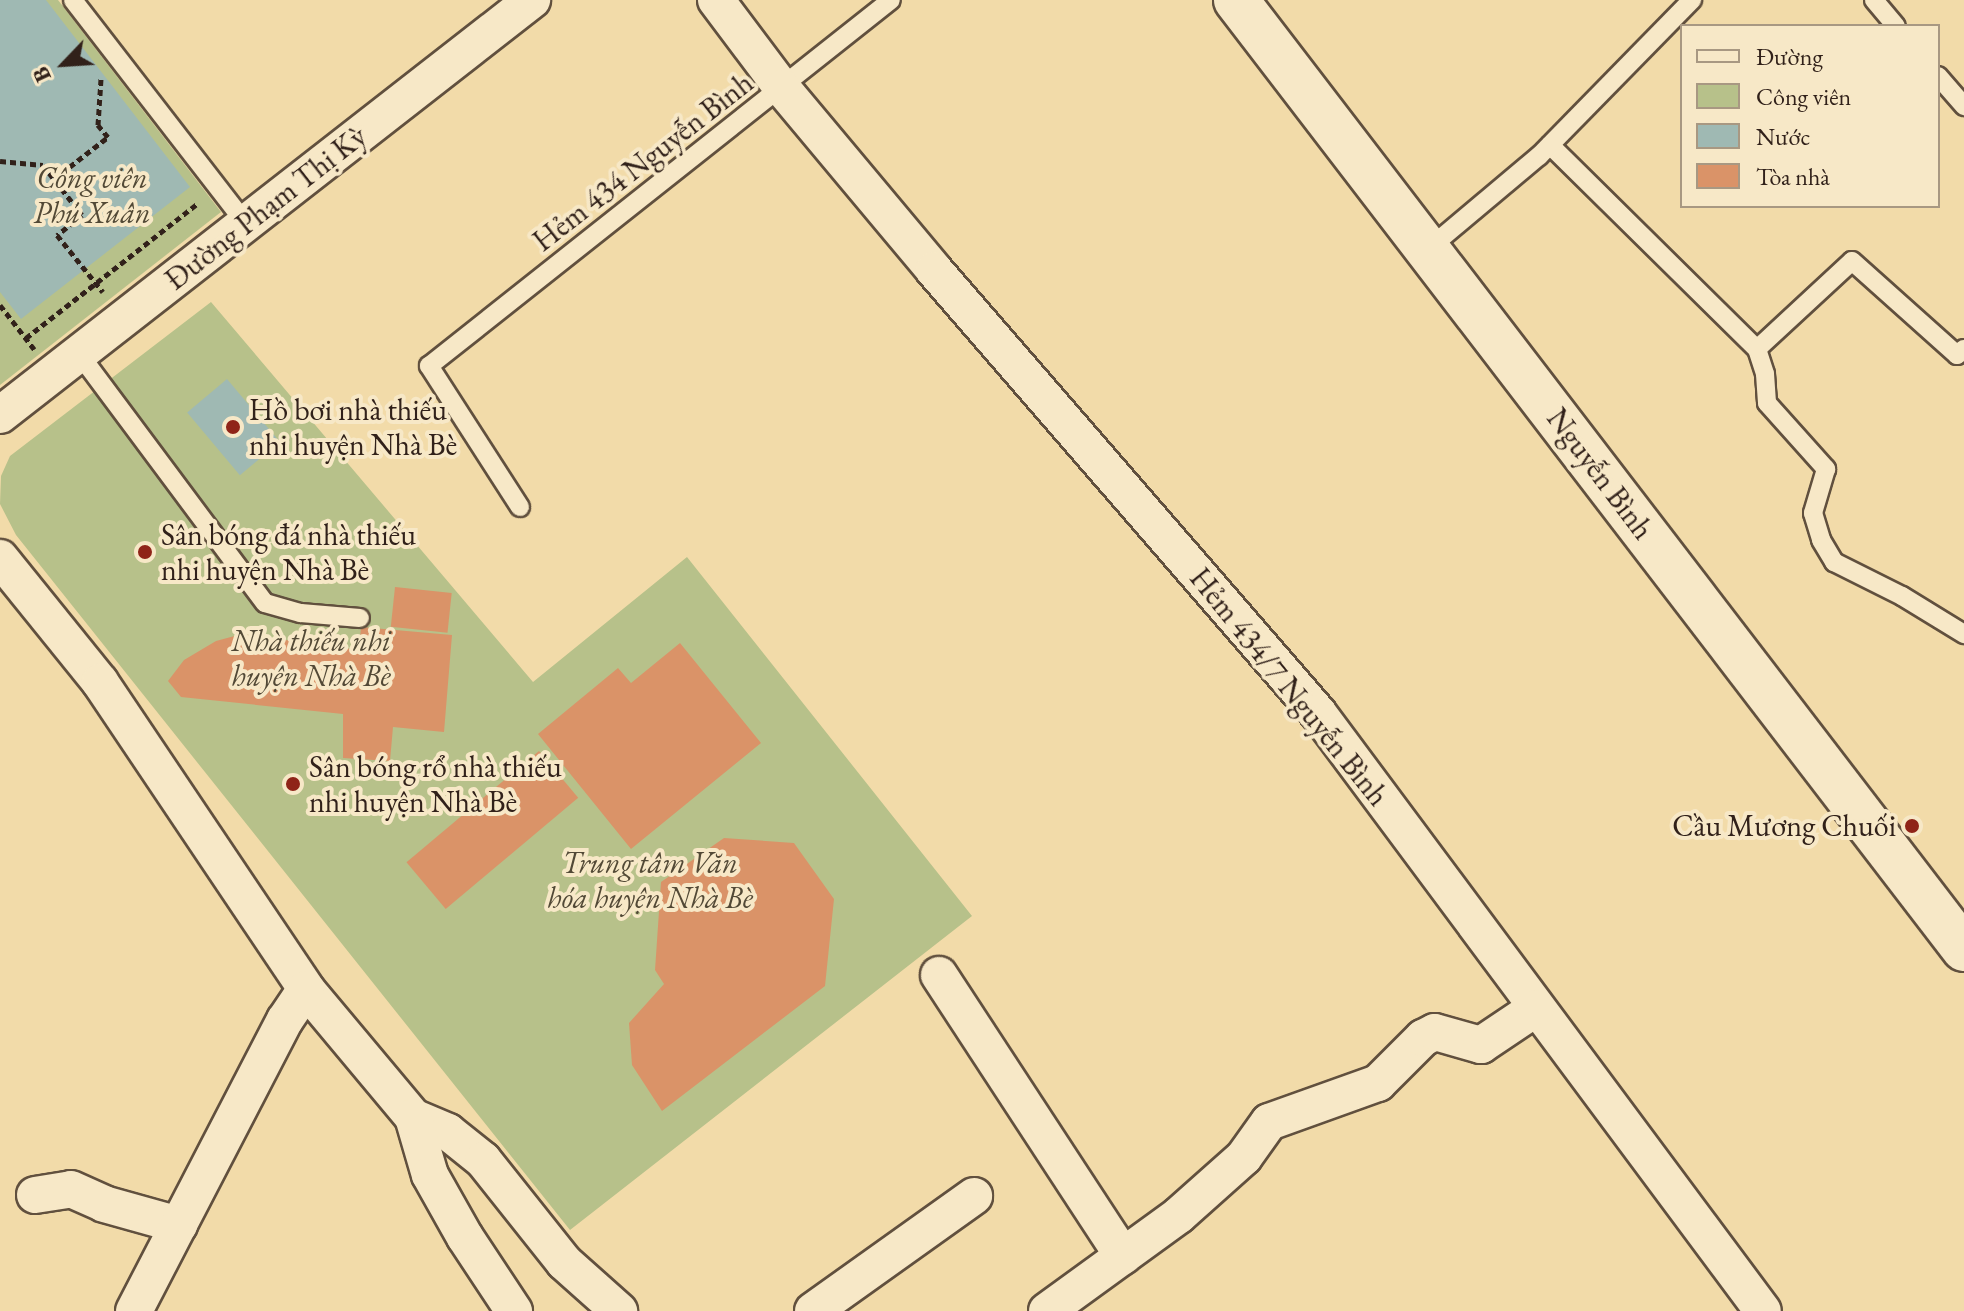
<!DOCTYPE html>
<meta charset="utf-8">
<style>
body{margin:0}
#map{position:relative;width:1964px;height:1311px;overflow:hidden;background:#f2dba9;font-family:"EB Garamond",serif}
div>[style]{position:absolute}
.green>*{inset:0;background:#b7c18a}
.water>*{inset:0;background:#9fb9b3;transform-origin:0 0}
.building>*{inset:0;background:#da9368;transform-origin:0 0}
.path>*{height:5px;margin-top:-2.5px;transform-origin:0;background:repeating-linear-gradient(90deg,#31211a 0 6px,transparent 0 10px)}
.roads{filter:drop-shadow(2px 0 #61503e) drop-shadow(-2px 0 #61503e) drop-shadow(0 2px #61503e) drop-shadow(0 -2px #61503e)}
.service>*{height:18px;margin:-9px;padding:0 9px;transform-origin:9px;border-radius:9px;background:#f7e8c7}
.minor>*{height:36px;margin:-18px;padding:0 18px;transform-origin:18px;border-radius:18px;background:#f7e8c7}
.secondary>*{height:44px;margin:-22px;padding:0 22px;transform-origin:22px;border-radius:22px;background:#f7e8c7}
.dots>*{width:22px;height:22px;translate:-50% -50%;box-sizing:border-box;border:4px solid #f7e8c7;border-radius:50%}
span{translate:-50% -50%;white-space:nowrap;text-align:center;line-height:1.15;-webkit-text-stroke:8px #f7e8c7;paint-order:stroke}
.street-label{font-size:30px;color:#31211a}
.park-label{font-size:30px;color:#524936;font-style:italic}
.poi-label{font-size:30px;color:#31211a}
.left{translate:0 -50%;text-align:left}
.right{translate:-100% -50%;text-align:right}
.legend{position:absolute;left:1680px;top:24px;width:260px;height:184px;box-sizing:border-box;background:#f7e8c7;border:2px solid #a89882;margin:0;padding:10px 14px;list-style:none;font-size:24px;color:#31211a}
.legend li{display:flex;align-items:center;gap:16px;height:40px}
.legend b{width:40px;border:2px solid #a89882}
.north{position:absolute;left:24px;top:24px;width:80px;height:80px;-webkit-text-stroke:6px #f7e8c7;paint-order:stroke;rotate:245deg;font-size:22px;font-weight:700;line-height:32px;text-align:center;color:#31211a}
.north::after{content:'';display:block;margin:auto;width:28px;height:36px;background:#31211a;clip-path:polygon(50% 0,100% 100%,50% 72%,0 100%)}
</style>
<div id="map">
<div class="green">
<i style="clip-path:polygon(0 0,58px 0,221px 212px,0 385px)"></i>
<i style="clip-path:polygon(211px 302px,533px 682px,687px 557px,972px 916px,570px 1230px,16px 535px,0 504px,1px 476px,10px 456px)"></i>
</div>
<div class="water">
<i style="clip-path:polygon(0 0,46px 0,190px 187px,21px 319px,0 292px)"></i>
<i style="left:227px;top:379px;width:82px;height:52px;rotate:50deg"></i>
</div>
<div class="building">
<i style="left:395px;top:587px;width:57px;height:40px;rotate:6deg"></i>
<i style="clip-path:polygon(361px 627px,452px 635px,444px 732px,393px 727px,390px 761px,343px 758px,343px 714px,181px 697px,168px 681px,184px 660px,216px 641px,242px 634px,359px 650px)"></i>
<i style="clip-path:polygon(680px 643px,761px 743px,631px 849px,538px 734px,618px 668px,631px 683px)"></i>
<i style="left:539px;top:751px;width:61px;height:173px;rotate:50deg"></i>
<i style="clip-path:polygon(724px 838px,794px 843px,834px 899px,825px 986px,662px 1111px,632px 1065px,629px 1023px,664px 984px,655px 970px,661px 882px)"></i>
</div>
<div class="path">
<i style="left:0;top:161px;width:43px;rotate:5.3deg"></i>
<i style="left:43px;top:165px;width:63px;rotate:52deg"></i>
<i style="left:82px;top:215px;width:32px;rotate:141deg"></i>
<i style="left:57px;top:235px;width:73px;rotate:51.1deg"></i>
<i style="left:54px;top:179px;width:68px;rotate:-37.9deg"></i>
<i style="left:108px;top:137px;width:16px;rotate:-130deg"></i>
<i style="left:98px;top:125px;width:47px;rotate:-86.3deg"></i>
<i style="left:0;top:305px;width:56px;rotate:52.3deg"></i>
<i style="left:26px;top:338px;width:219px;rotate:-38.1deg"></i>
</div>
<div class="roads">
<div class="service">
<i style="left:73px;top:0;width:283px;rotate:52.3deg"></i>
<i style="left:1874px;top:0;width:34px;rotate:50deg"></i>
<i style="left:1938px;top:76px;width:40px;rotate:49deg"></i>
<i style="left:1550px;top:145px;width:291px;rotate:44.6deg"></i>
<i style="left:1757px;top:349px;width:26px;rotate:72deg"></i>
<i style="left:1765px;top:374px;width:29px;rotate:86deg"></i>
<i style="left:1767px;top:403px;width:89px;rotate:48.2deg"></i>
<i style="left:1826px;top:469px;width:46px;rotate:106.5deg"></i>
<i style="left:1813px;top:513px;width:28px;rotate:73deg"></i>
<i style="left:1821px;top:540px;width:26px;rotate:59deg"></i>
<i style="left:1834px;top:562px;width:76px;rotate:26.6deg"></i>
<i style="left:1902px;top:596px;width:73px;rotate:31.5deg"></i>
<i style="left:1428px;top:249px;width:145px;rotate:-40deg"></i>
<i style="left:1539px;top:156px;width:219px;rotate:-45.6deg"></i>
<i style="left:1757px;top:349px;width:129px;rotate:-42.8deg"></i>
<i style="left:1852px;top:261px;width:141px;rotate:41.8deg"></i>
<i style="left:1957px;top:355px;width:9px;rotate:-41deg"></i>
<i style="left:80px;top:355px;width:309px;rotate:53.3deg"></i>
<i style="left:265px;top:603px;width:37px;rotate:16deg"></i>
<i style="left:301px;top:613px;width:59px;rotate:4.8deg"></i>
<i style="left:520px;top:507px;width:168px;rotate:-122.8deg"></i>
<i style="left:429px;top:366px;width:589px;rotate:-38.39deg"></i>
</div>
<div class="minor">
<i style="left:716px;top:0;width:110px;rotate:53.1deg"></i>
<i style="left:782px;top:88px;width:237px;rotate:50.1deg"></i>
<i style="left:934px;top:270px;width:586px;rotate:49.08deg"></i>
<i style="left:1318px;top:713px;width:745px;rotate:53.35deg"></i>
<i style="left:0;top:415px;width:675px;rotate:-37.96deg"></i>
<i style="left:0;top:558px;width:159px;rotate:51.1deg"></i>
<i style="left:100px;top:682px;width:370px;rotate:56.1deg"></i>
<i style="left:306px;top:989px;width:167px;rotate:50.1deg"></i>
<i style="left:413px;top:1117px;width:38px;rotate:23deg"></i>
<i style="left:448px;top:1132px;width:45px;rotate:38.7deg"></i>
<i style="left:483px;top:1160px;width:130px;rotate:51.5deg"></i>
<i style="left:564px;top:1262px;width:74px;rotate:41.7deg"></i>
<i style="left:939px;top:975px;width:336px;rotate:56.8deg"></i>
<i style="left:413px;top:1117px;width:60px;rotate:73.7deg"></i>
<i style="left:430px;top:1175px;width:71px;rotate:60.6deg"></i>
<i style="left:465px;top:1237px;width:89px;rotate:56.5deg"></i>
<i style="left:35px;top:1195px;width:36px;rotate:-9deg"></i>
<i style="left:71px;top:1189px;width:36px;rotate:24deg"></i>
<i style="left:104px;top:1204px;width:78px;rotate:15.6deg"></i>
<i style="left:134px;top:1311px;width:328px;rotate:-62.6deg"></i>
<i style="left:285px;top:1020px;width:37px;rotate:-56deg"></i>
<i style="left:813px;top:1311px;width:198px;rotate:-35.5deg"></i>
<i style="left:1047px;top:1311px;width:163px;rotate:-36deg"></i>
<i style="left:1179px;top:1215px;width:87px;rotate:-41.7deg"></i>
<i style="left:1244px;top:1157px;width:43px;rotate:-54.5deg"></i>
<i style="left:1269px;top:1122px;width:116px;rotate:-19.7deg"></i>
<i style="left:1378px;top:1083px;width:64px;rotate:-45deg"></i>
<i style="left:1423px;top:1038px;width:13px;rotate:-27deg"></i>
<i style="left:1435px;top:1032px;width:48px;rotate:15.8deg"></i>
<i style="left:1481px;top:1045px;width:66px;rotate:-33.9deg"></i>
</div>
<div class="secondary">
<i style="left:1236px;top:0;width:1196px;rotate:52.51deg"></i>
</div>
</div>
<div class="dots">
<i style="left:233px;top:427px;background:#8f2418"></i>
<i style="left:145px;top:552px;background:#8f2418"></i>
<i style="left:293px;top:784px;background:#8f2418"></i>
<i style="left:1912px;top:826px;background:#8f2418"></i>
</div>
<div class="street-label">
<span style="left:643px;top:162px;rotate:-38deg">Hẻm 434 Nguyễn Bình</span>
<span style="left:266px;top:208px;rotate:-38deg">Đường Phạm Thị Kỳ</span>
<span style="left:1600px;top:474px;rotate:53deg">Nguyễn Bình</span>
<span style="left:1289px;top:687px;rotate:51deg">Hẻm 434/7 Nguyễn Bình</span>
</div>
<div class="park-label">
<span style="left:92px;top:195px">Công viên<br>Phú Xuân</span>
<span style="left:311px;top:658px">Nhà thiếu nhi<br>huyện Nhà Bè</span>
<span style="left:650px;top:880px">Trung tâm Văn<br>hóa huyện Nhà Bè</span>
</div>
<div class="poi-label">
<span class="left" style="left:249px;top:427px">Hồ bơi nhà thiếu<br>nhi huyện Nhà Bè</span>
<span class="left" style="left:161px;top:552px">Sân bóng đá nhà thiếu<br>nhi huyện Nhà Bè</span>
<span class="left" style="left:309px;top:784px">Sân bóng rổ nhà thiếu<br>nhi huyện Nhà Bè</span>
<span class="right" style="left:1896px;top:826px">Cầu Mương Chuối</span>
</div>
<ul class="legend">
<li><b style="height:10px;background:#f7e8c7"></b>Đường</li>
<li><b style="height:22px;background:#b7c18a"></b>Công viên</li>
<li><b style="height:22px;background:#9fb9b3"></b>Nước</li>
<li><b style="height:22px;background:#da9368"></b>Tòa nhà</li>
</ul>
<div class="north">B</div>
</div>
